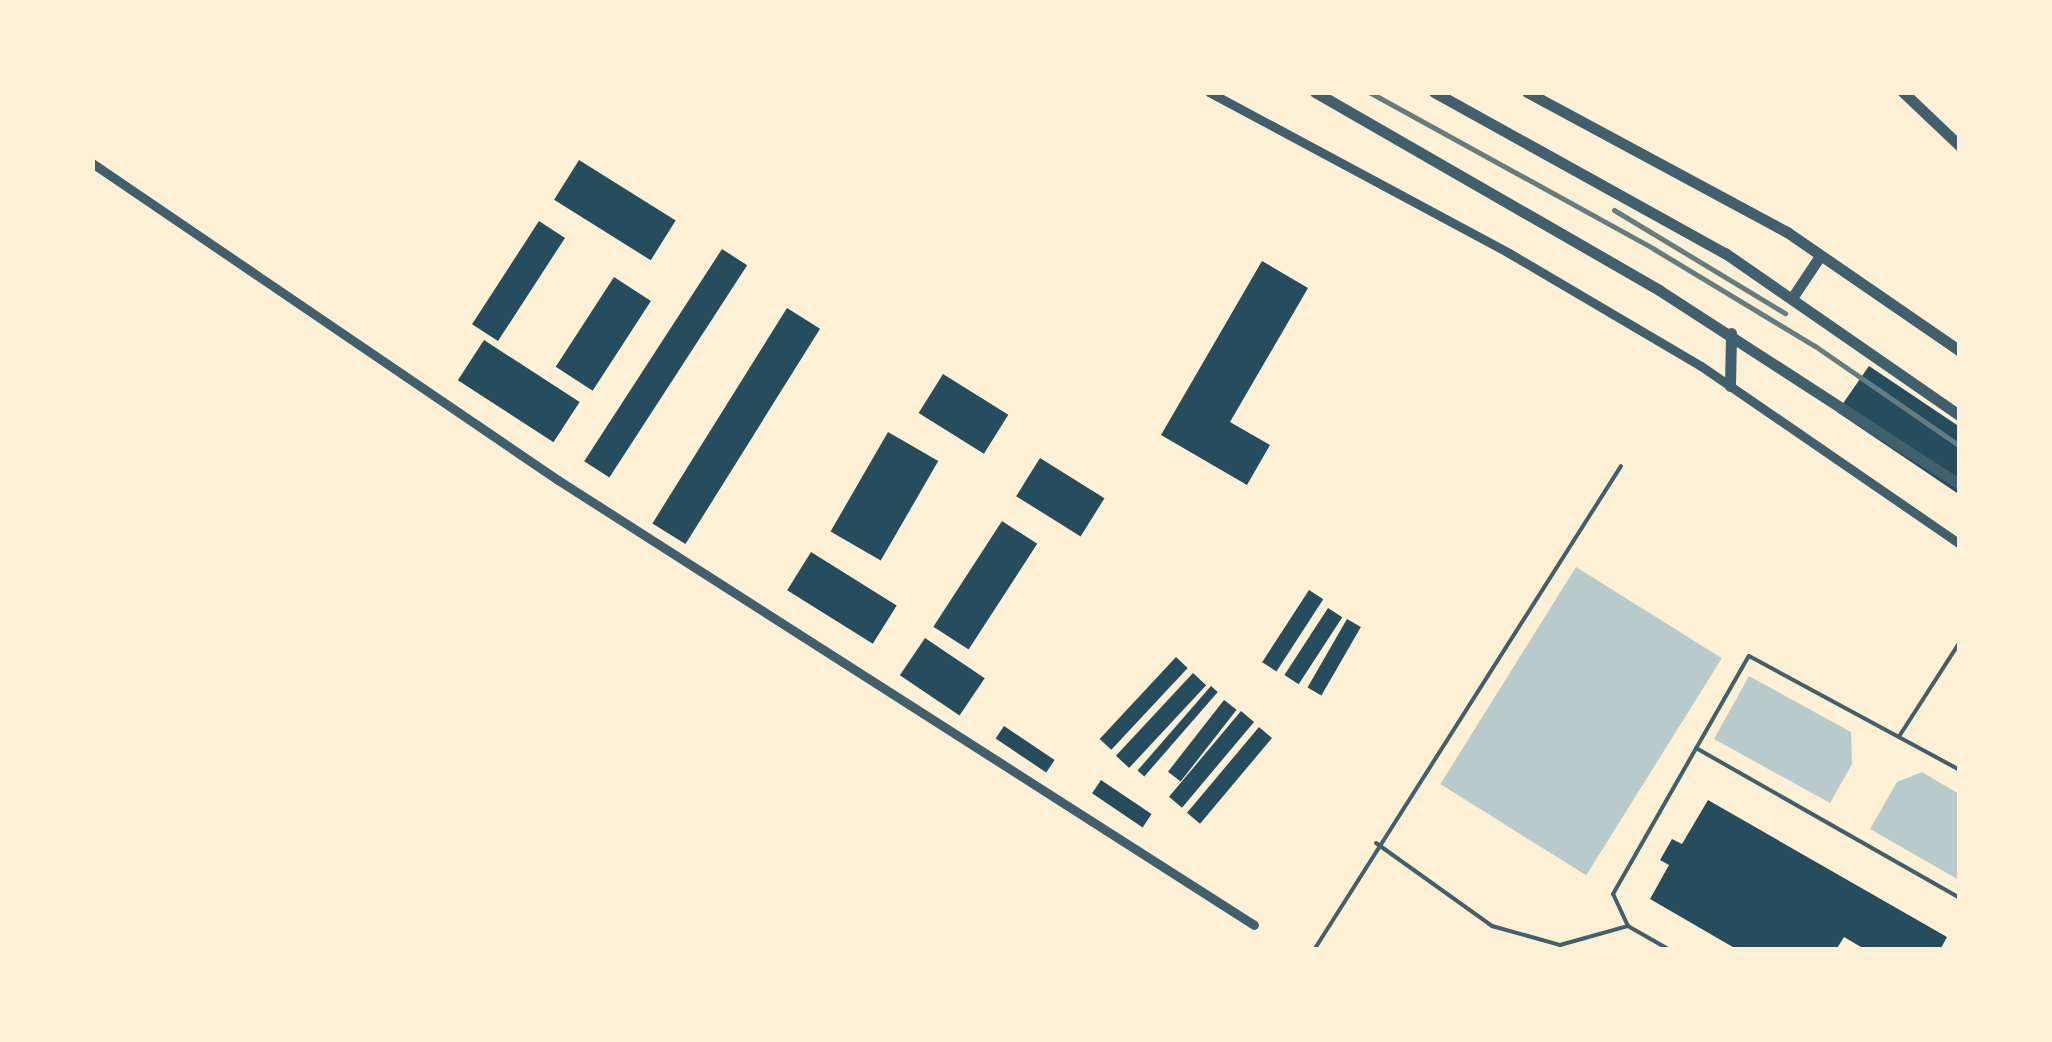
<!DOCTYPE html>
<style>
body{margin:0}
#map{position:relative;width:2052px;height:1042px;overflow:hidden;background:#fdf0d5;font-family:Inter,sans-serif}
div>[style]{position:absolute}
.green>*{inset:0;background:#b9caca;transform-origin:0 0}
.building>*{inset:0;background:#264d5e;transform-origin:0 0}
.service>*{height:4px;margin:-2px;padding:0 2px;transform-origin:2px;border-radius:2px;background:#3f606c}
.minor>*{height:9px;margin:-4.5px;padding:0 4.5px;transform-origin:4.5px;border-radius:4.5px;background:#3f606c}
.tertiary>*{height:11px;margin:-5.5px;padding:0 5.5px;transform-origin:5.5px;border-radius:5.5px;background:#3f606c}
.rail>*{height:5px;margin:-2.5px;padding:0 2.5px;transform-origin:2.5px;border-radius:2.5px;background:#657d81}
span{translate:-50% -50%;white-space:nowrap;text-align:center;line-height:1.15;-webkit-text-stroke:10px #fdf0d5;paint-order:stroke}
.frame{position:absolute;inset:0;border:95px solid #fdf0d5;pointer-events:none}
</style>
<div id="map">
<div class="green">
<i style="left:1576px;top:567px;width:172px;height:256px;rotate:32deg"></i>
<i style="clip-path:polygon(1749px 676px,1851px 732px,1852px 764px,1830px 803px,1714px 739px)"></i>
<i style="clip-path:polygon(1922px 772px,1959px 794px,1959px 880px,1870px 829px,1897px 782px)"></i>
</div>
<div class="building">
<i style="left:579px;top:160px;width:114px;height:47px;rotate:32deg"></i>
<i style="left:539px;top:221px;width:31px;height:123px;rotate:33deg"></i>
<i style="left:722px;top:249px;width:30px;height:253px;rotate:33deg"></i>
<i style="clip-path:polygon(1262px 261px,1308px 288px,1230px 422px,1270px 445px,1247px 485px,1161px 435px)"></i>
<i style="left:614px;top:277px;width:44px;height:107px;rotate:33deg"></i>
<i style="left:787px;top:308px;width:39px;height:254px;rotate:32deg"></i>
<i style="left:484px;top:340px;width:114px;height:48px;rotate:33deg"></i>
<i style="clip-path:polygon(1869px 366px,1960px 427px,1960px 495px,1837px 412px)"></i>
<i style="left:943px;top:374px;width:77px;height:46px;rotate:32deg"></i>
<i style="left:888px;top:432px;width:58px;height:115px;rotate:30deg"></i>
<i style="left:1040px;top:458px;width:76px;height:45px;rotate:32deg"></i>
<i style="left:1002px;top:521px;width:42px;height:126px;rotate:33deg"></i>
<i style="left:811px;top:552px;width:101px;height:45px;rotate:32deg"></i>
<i style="left:1309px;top:590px;width:17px;height:86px;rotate:33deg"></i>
<i style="left:1328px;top:608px;width:17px;height:80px;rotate:33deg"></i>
<i style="left:1347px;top:619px;width:16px;height:79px;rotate:30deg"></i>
<i style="left:925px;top:638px;width:72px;height:45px;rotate:34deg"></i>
<i style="left:1176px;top:657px;width:16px;height:112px;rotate:43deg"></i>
<i style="left:1193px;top:673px;width:18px;height:113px;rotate:43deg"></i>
<i style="left:1211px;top:686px;width:9px;height:112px;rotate:41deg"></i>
<i style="left:1224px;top:700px;width:16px;height:91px;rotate:38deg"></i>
<i style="left:1241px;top:711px;width:17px;height:112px;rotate:40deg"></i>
<i style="left:1004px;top:726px;width:61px;height:15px;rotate:34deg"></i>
<i style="left:1259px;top:727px;width:17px;height:112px;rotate:40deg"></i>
<i style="left:1101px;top:780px;width:61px;height:16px;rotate:34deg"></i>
<i style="clip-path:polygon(1708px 800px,1947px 937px,1940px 950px,1866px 950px,1844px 937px,1836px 950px,1738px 950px,1650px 899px,1669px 865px,1660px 860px,1672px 839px,1682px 844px)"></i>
</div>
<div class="service">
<i style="left:1900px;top:735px;width:111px;rotate:-57.2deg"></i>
<i style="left:1696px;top:748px;width:304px;rotate:29.6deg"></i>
<i style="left:1376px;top:843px;width:143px;rotate:35.6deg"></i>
<i style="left:1492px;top:926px;width:71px;rotate:15.6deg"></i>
<i style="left:1560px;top:945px;width:71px;rotate:-15.6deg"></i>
<i style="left:1314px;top:950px;width:573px;rotate:-57.61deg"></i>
<i style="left:1670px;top:950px;width:48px;rotate:-150.3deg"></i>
<i style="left:1628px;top:926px;width:35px;rotate:-115deg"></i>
<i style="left:1613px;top:894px;width:274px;rotate:-60.3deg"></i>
<i style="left:1749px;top:656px;width:240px;rotate:28.4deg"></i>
</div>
<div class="minor">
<i style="left:1209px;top:92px;width:340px;rotate:28.2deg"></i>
<i style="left:1509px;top:253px;width:223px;rotate:30.5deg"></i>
<i style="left:1701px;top:366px;width:314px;rotate:34.5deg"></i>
<i style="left:92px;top:163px;width:564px;rotate:34.23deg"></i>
<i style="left:558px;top:480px;width:826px;rotate:32.59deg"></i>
</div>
<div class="tertiary">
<i style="left:1315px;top:92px;width:397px;rotate:29.9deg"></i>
<i style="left:1659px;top:290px;width:359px;rotate:32.9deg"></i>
<i style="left:1434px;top:92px;width:333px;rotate:29deg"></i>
<i style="left:1725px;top:253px;width:286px;rotate:34.7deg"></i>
<i style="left:1527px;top:92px;width:295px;rotate:28.3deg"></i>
<i style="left:1787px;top:232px;width:210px;rotate:34.5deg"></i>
<i style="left:1903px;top:92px;width:79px;rotate:43.5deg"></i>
<i style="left:1792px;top:298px;width:50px;rotate:-56.3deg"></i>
<i style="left:1730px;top:386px;width:53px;rotate:-88.9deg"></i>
</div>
<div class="rail">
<i style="left:1369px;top:92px;width:325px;rotate:28.8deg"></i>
<i style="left:1654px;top:249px;width:188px;rotate:31.1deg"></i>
<i style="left:1815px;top:346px;width:176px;rotate:34.6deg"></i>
<i style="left:1614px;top:210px;width:200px;rotate:31.1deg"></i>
</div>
<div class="frame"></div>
</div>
